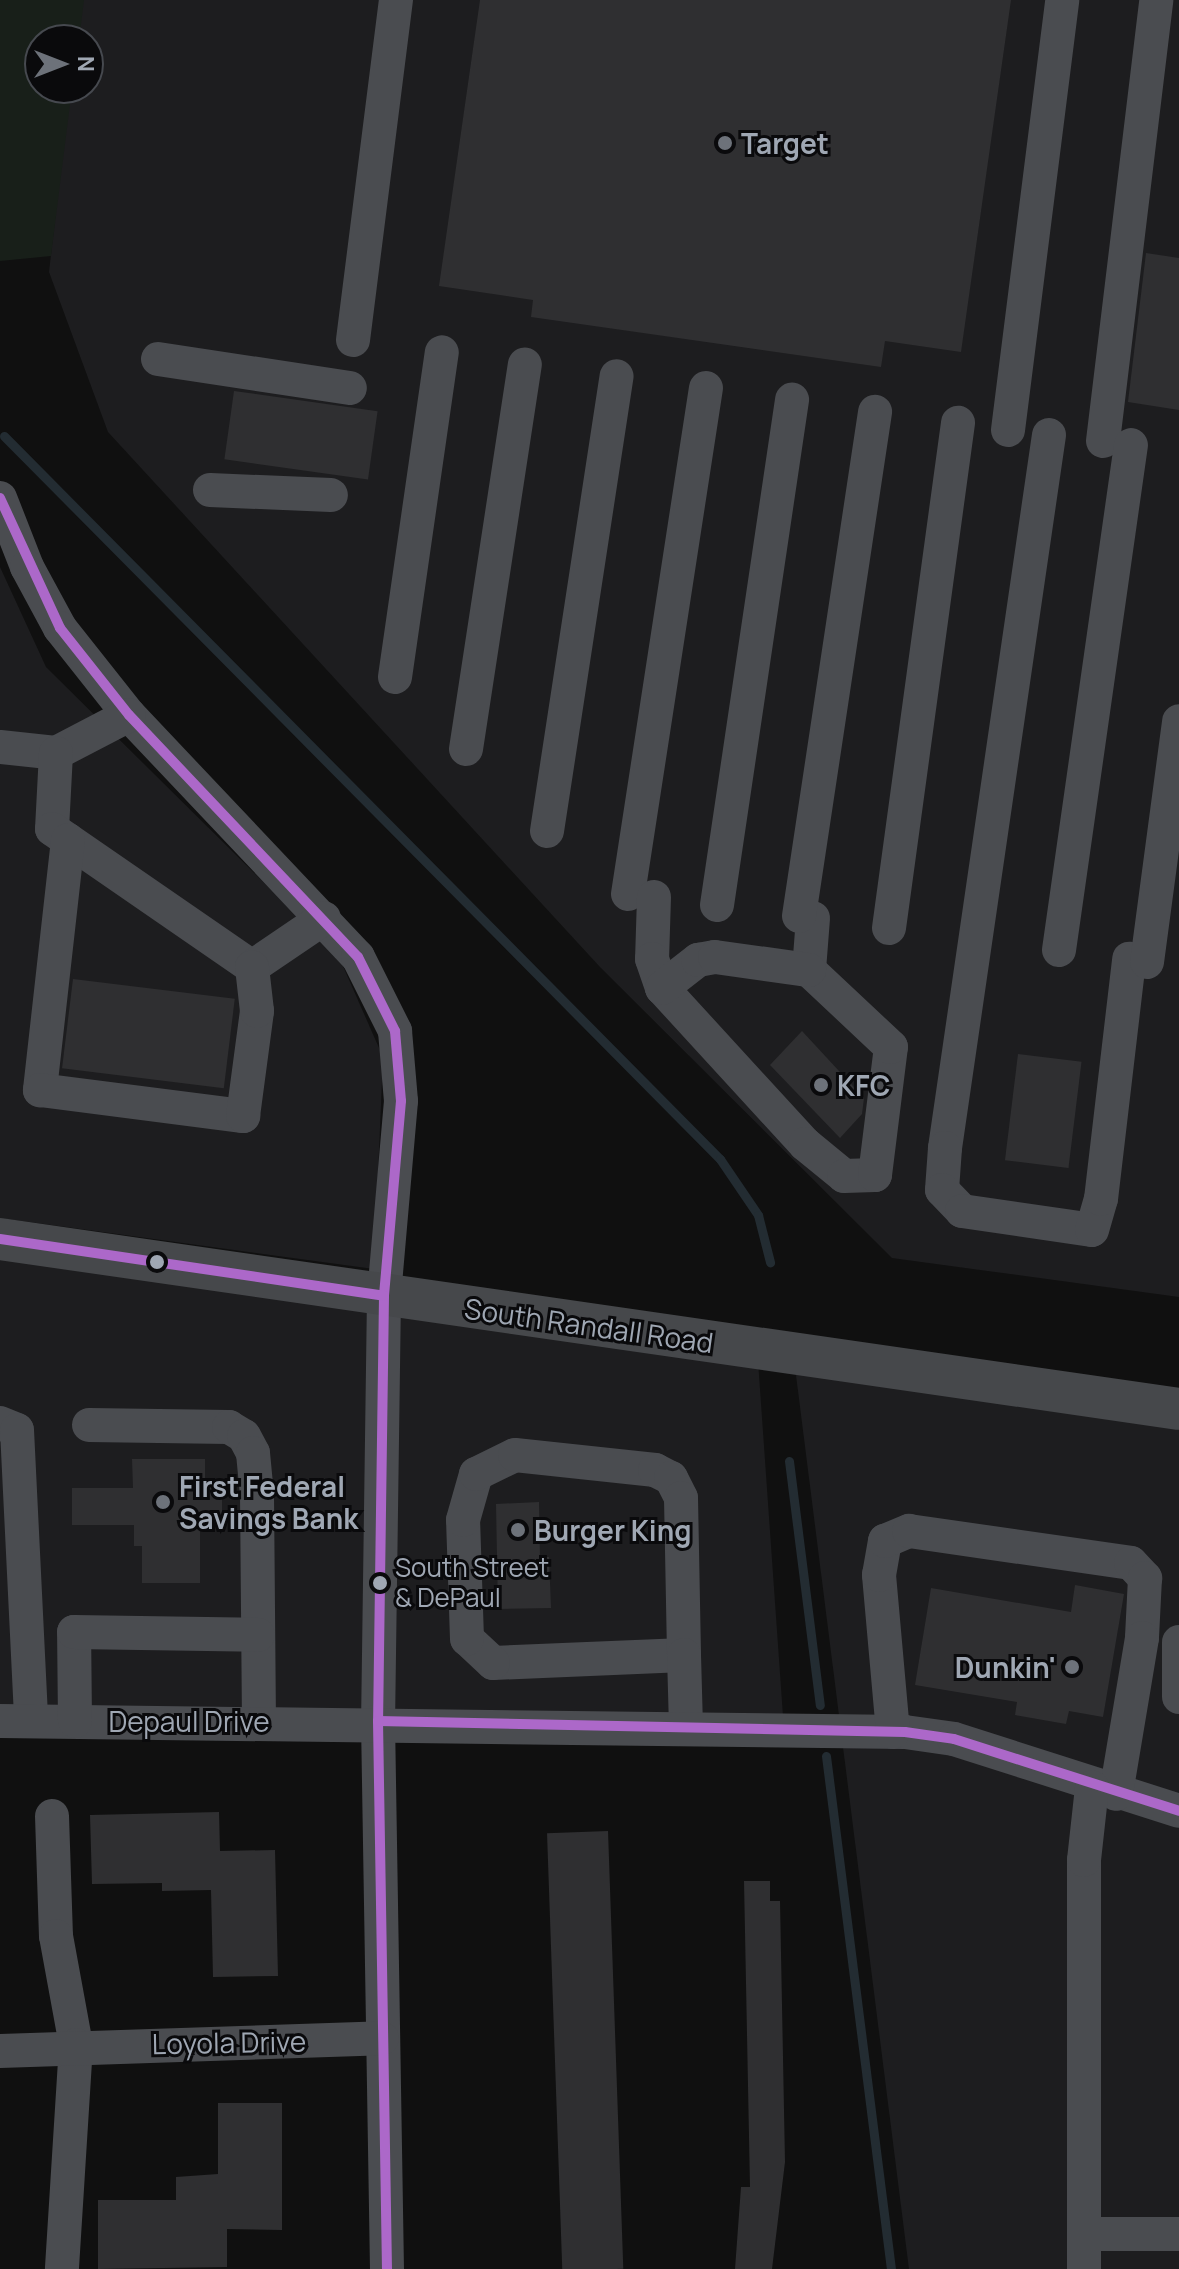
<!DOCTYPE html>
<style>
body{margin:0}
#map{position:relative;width:1179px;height:2269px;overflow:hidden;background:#101010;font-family:Manrope,sans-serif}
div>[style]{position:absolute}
.built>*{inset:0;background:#1d1d1f}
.green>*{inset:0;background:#181f19}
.stream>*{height:9px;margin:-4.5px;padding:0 4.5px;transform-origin:4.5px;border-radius:4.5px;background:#232c32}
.building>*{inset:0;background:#2f2f31;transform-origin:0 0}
.minor>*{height:34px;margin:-17px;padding:0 17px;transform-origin:17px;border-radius:17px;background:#4a4c50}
.major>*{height:42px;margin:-21px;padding:0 21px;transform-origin:21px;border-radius:21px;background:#46484b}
.bus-1>*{height:10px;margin:-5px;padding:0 5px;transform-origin:5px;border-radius:5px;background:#ac68c9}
.dots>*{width:22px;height:22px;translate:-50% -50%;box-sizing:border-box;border:4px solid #0a0a0c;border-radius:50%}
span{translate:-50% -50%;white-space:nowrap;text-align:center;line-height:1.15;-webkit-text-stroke:6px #0a0a0c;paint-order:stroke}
.bus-label{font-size:26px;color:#9fa7b3}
.left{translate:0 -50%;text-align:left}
.poi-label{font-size:28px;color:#9fa7b3;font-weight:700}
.right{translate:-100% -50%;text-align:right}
.street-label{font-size:28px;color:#9fa7b3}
.north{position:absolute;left:24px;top:24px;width:80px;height:80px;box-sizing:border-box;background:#0a0a0c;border:2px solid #46494f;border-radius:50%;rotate:90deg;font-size:22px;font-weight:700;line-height:32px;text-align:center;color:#9fa7b3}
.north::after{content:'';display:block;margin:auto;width:28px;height:36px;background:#6d727a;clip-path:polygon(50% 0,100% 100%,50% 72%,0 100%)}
</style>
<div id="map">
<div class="built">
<i style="clip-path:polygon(82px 0,1179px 0,1179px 1297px,892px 1258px,600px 967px,108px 432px,49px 272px,70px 88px,88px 88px,88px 40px,76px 40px)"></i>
<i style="clip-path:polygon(0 567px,46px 667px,339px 957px,383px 1057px,374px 1269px,0 1218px)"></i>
<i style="clip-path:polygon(0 1253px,371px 1304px,368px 1709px,0 1725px)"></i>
<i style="clip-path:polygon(392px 1308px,758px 1361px,783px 1716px,388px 1713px)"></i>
<i style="clip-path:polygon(795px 1367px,1179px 1421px,1179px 2269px,909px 2269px)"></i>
</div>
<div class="green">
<i style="clip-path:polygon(0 0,84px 0,79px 40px,40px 40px,40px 88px,72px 88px,51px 256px,0 261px)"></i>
</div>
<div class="stream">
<i style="left:4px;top:436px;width:1018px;rotate:45.28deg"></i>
<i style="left:720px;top:1159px;width:68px;rotate:55.8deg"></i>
<i style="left:758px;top:1215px;width:49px;rotate:75.7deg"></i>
<i style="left:789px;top:1461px;width:246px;rotate:82.8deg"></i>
<i style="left:826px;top:1756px;width:517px;rotate:82.78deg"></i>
</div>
<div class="building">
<i style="clip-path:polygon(480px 0,1011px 0,961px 352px,885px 341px,881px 367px,531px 317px,533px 300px,439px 286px)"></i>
<i style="clip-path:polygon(1146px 253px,1179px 258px,1179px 410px,1128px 402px)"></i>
<i style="left:234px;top:391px;width:145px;height:69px;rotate:8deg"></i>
<i style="left:73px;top:979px;width:163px;height:90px;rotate:7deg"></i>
<i style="clip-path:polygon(802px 1031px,864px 1098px,862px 1114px,840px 1138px,770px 1065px)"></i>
<i style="left:1018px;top:1054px;width:64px;height:107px;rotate:7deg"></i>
<i style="clip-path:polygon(132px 1459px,205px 1459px,205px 1487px,222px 1487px,222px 1518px,200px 1518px,200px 1583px,142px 1583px,142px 1546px,134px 1546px,134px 1525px,72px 1525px,72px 1488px,133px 1488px)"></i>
<i style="clip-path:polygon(539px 1502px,540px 1557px,549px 1557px,551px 1608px,498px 1609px,496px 1504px)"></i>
<i style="clip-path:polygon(1075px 1585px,1124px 1594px,1103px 1717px,1069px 1711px,1066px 1724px,1015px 1715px,1017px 1702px,915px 1685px,931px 1588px,1071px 1612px)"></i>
<i style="clip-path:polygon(219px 1812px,220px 1851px,275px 1850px,278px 1976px,213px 1977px,211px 1890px,162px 1891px,162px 1883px,92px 1884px,90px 1815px)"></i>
<i style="left:608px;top:1831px;width:438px;height:61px;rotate:88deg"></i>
<i style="clip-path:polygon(744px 1881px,770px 1881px,770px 1901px,780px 1901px,785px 2162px,772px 2269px,735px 2269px,741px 2187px,750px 2187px)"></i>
<i style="clip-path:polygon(218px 2103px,282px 2103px,282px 2230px,227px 2229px,227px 2267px,98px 2269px,98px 2200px,176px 2200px,176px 2177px,218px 2174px)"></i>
</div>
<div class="minor">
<i style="left:353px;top:340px;width:343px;rotate:-82.8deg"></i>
<i style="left:158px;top:359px;width:194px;rotate:8.6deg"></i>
<i style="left:1008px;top:430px;width:433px;rotate:-82.8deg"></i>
<i style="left:1049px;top:435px;width:721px;rotate:98.3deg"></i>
<i style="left:945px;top:1148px;width:42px;rotate:94.1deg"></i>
<i style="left:942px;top:1190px;width:29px;rotate:46deg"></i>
<i style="left:962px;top:1211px;width:131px;rotate:8.3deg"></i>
<i style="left:1092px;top:1230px;width:32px;rotate:-74deg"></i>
<i style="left:1101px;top:1199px;width:242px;rotate:-83.3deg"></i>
<i style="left:1103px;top:441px;width:444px;rotate:-83.1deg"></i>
<i style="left:210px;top:490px;width:121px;rotate:2.4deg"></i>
<i style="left:0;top:498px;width:74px;rotate:68.6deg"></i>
<i style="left:27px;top:567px;width:69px;rotate:61.6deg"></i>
<i style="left:60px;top:628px;width:111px;rotate:51.6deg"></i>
<i style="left:129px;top:715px;width:333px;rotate:46.6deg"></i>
<i style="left:358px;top:957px;width:83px;rotate:63.4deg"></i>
<i style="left:395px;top:1031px;width:70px;rotate:85.1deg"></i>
<i style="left:401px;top:1101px;width:196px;rotate:95deg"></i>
<i style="left:384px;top:1296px;width:425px;rotate:90.8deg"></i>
<i style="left:378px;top:1721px;width:548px;rotate:89.06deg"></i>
<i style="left:395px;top:677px;width:328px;rotate:-81.8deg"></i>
<i style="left:0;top:747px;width:56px;rotate:6.1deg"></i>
<i style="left:56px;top:753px;width:82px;rotate:-27.5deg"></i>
<i style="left:466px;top:749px;width:389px;rotate:-81.3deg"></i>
<i style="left:56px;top:753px;width:76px;rotate:93deg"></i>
<i style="left:52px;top:829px;width:243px;rotate:34.6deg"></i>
<i style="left:252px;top:967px;width:87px;rotate:-34.2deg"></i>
<i style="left:547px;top:831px;width:460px;rotate:-81.3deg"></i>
<i style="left:68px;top:840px;width:252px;rotate:96.4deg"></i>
<i style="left:40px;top:1090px;width:205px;rotate:7.3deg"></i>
<i style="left:243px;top:1116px;width:106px;rotate:-82.4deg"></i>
<i style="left:257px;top:1011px;width:44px;rotate:-96.5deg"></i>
<i style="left:628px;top:894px;width:512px;rotate:-81.24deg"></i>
<i style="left:654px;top:897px;width:62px;rotate:91.8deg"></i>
<i style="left:652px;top:959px;width:31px;rotate:71deg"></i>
<i style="left:662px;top:988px;width:212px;rotate:47.5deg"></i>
<i style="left:805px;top:1144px;width:50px;rotate:39.4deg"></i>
<i style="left:844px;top:1176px;width:31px;rotate:-2deg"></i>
<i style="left:875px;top:1175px;width:129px;rotate:-82.9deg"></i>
<i style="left:891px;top:1047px;width:112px;rotate:-136.8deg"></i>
<i style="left:809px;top:970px;width:52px;rotate:-85.6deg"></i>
<i style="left:717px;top:905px;width:511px;rotate:-81.55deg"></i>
<i style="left:799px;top:916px;width:510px;rotate:-81.42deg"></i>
<i style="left:889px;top:928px;width:510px;rotate:-82.22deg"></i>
<i style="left:1059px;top:950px;width:510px;rotate:-81.89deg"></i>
<i style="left:1147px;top:962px;width:243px;rotate:-82.4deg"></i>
<i style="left:662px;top:988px;width:46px;rotate:-37.9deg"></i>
<i style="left:698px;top:960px;width:17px;rotate:-10deg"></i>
<i style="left:715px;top:957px;width:95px;rotate:7.9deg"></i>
<i style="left:0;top:1423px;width:18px;rotate:22deg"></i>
<i style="left:17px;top:1430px;width:291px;rotate:87.2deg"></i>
<i style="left:89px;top:1425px;width:140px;rotate:0.8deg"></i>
<i style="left:229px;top:1427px;width:17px;rotate:31deg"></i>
<i style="left:244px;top:1436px;width:19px;rotate:62deg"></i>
<i style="left:253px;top:1453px;width:42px;rotate:84.6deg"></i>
<i style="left:257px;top:1495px;width:226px;rotate:89.5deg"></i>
<i style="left:1179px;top:1642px;width:55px;rotate:90deg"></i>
<i style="left:684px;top:1655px;width:191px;rotate:177.6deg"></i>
<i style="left:493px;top:1663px;width:35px;rotate:-137deg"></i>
<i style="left:467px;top:1639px;width:119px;rotate:-91.9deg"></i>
<i style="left:463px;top:1520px;width:48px;rotate:-74.2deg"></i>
<i style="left:476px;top:1474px;width:43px;rotate:-26deg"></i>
<i style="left:515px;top:1455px;width:141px;rotate:6.1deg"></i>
<i style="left:655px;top:1470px;width:18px;rotate:27deg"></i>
<i style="left:671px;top:1478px;width:22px;rotate:63deg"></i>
<i style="left:681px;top:1498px;width:157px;rotate:88.9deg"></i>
<i style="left:684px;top:1655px;width:72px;rotate:88.4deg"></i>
<i style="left:0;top:1721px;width:905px;rotate:0.7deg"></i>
<i style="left:905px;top:1732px;width:49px;rotate:8.1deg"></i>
<i style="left:954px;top:1739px;width:236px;rotate:17.7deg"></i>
<i style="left:75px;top:1721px;width:89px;rotate:-90.6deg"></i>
<i style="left:74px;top:1632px;width:184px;rotate:0.9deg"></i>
<i style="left:893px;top:1732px;width:158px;rotate:-95.1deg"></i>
<i style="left:879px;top:1575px;width:35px;rotate:-80deg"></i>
<i style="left:885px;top:1541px;width:26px;rotate:-23deg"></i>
<i style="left:909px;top:1531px;width:224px;rotate:8.2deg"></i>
<i style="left:1131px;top:1563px;width:21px;rotate:47deg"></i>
<i style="left:1145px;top:1578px;width:60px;rotate:92.9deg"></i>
<i style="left:1142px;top:1638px;width:158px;rotate:99.5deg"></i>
<i style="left:52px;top:1816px;width:120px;rotate:88.1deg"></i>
<i style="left:56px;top:1936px;width:111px;rotate:79.6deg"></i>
<i style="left:76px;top:2045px;width:224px;rotate:93.6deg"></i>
<i style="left:0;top:2051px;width:382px;rotate:-1.9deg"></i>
<i style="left:1084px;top:2234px;width:95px"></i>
<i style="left:1084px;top:2269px;width:409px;rotate:-90deg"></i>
<i style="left:1084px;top:1860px;width:73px;rotate:-83.7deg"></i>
</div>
<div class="major">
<i style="left:0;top:1239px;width:1191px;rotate:8.2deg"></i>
</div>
<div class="bus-1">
<i style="left:0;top:498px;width:143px;rotate:65.2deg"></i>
<i style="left:60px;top:628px;width:111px;rotate:51.6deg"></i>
<i style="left:129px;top:715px;width:333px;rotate:46.6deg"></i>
<i style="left:358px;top:957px;width:83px;rotate:63.4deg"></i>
<i style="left:395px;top:1031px;width:70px;rotate:85.1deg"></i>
<i style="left:401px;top:1101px;width:196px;rotate:95deg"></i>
<i style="left:384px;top:1296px;width:425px;rotate:90.8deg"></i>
<i style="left:378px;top:1721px;width:548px;rotate:89.06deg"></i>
<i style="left:0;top:1239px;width:388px;rotate:8.4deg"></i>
<i style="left:378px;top:1721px;width:527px;rotate:1.2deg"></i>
<i style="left:905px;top:1732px;width:49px;rotate:8.1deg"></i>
<i style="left:954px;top:1739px;width:236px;rotate:17.7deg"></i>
</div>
<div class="dots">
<i style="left:725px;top:143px;background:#6d727a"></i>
<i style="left:821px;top:1085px;background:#6d727a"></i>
<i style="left:157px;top:1262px;background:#9fa7b3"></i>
<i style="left:163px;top:1502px;background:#6d727a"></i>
<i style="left:518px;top:1530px;background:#6d727a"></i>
<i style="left:380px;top:1583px;background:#9fa7b3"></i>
<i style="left:1072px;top:1667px;background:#6d727a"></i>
</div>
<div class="bus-label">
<span class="left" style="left:395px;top:1583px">South Street<br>&amp; DePaul</span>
</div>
<div class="poi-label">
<span class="left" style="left:741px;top:143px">Target</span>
<span class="left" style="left:837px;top:1085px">KFC</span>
<span class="left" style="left:179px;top:1502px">First Federal<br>Savings Bank</span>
<span class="left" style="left:534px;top:1530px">Burger King</span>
<span class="right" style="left:1056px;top:1667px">Dunkin'</span>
</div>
<div class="street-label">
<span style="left:589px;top:1325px;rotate:8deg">South Randall Road</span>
<span style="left:189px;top:1721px">Depaul Drive</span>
<span style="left:229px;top:2042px;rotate:-1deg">Loyola Drive</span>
</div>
<div class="north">N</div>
</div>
